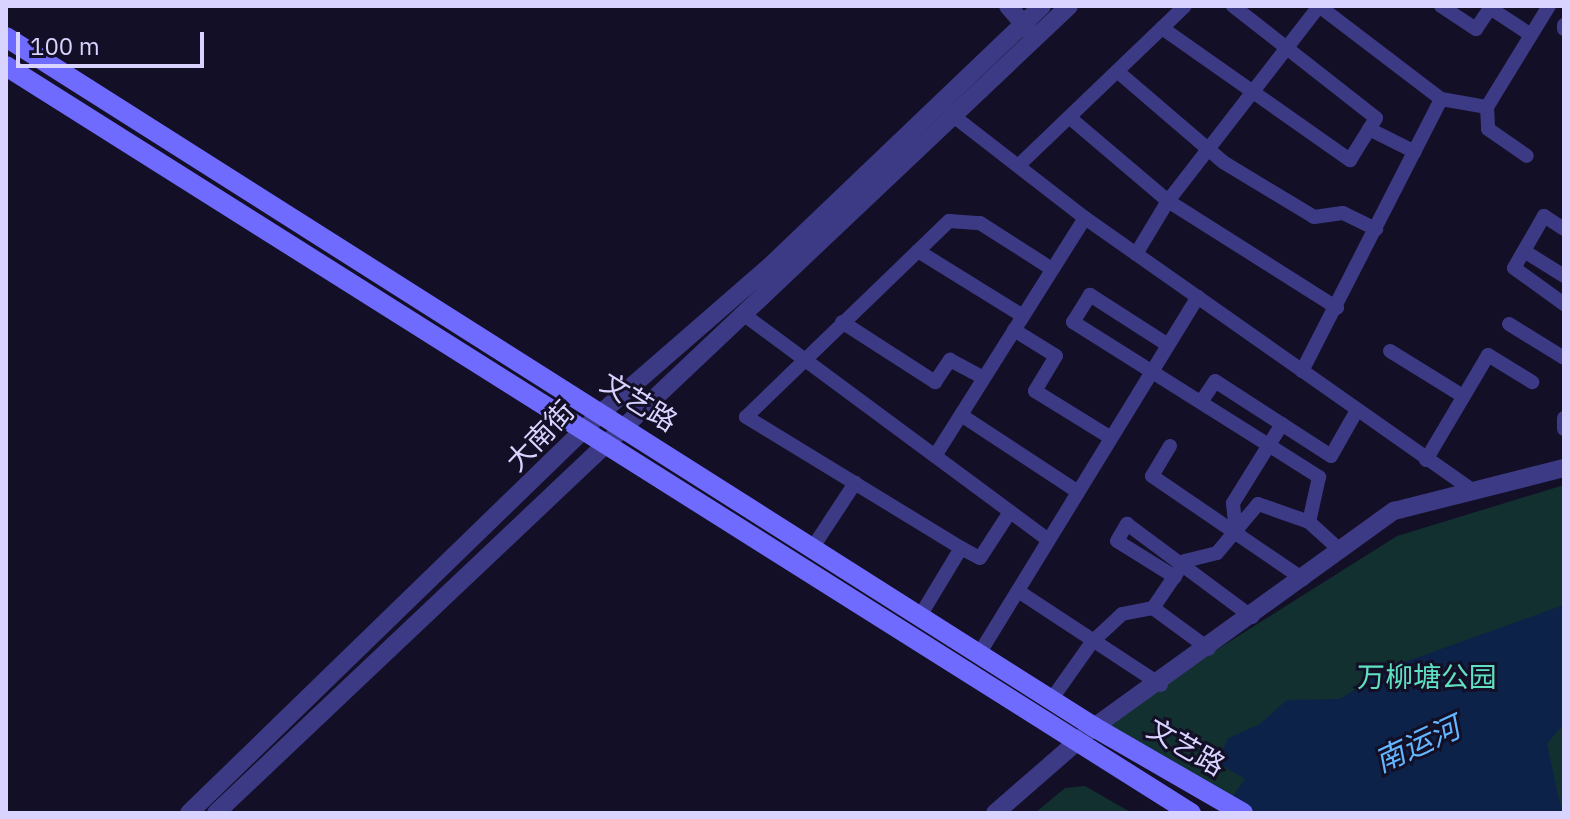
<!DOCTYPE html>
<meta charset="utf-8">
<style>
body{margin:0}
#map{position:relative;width:1570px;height:819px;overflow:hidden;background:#130f26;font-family:"IBM Plex Sans","Noto Sans SC",sans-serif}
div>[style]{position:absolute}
.green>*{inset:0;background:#12302f}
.water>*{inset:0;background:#0c2248}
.minor>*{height:14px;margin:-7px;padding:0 7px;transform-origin:7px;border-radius:7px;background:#3d3a85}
.tertiary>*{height:18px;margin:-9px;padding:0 9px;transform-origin:9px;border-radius:9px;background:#3d3a85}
.secondary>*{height:20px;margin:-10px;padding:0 10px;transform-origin:10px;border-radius:10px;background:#6f6bff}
span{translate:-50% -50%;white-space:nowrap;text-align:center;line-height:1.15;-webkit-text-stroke:6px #130f26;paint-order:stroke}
.street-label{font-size:28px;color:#d9d4ff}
.park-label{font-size:28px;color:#5fe0c0}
.water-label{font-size:30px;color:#62b6ff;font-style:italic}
.frame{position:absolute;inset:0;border:8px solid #d9d4ff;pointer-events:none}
.scale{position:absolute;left:16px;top:32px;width:188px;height:36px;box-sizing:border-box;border:4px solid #d9d4ff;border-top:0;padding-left:10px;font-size:24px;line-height:28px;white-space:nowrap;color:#d9d4ff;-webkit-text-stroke:6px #130f26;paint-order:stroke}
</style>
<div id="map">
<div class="green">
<i style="clip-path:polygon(1564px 485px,1564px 813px,1254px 813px,1094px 727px,1397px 536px)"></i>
<i style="clip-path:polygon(1085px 786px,1132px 813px,1035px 813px,1065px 788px)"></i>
</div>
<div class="water">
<i style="clip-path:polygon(1564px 605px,1564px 723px,1547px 744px,1562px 813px,1221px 813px,1245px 779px,1217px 762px,1228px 738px,1260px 724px,1287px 700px,1340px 699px,1391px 667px)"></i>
</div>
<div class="minor">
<i style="left:1319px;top:6px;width:153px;rotate:37.3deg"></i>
<i style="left:1441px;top:99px;width:47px;rotate:9.9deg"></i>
<i style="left:1487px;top:107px;width:119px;rotate:-58.5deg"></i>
<i style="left:1441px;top:6px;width:42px;rotate:33.3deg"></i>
<i style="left:1476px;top:29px;width:25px;rotate:-56deg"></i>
<i style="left:1490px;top:8px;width:49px;rotate:33.4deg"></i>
<i style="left:1564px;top:25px;width:4px;rotate:90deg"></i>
<i style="left:1162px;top:28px;width:230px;rotate:35.1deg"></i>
<i style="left:1350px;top:160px;width:49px;rotate:-58.2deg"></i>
<i style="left:1376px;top:118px;width:182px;rotate:-141.9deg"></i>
<i style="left:1117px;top:71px;width:140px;rotate:40.6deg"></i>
<i style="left:1223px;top:162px;width:106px;rotate:31.1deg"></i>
<i style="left:1314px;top:217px;width:29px;rotate:-8deg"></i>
<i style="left:1343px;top:213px;width:37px;rotate:26deg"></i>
<i style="left:1487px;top:107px;width:22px;rotate:87deg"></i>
<i style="left:1488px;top:129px;width:47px;rotate:34.7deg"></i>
<i style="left:947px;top:111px;width:175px;rotate:37.8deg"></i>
<i style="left:1085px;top:218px;width:474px;rotate:35.1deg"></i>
<i style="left:1069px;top:117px;width:130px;rotate:40.3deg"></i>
<i style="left:1168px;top:201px;width:200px;rotate:32.3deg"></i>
<i style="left:1369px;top:129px;width:51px;rotate:26.6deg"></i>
<i style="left:1018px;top:166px;width:231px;rotate:-43.8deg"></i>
<i style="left:1564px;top:229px;width:24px;rotate:-147deg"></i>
<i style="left:1544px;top:216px;width:60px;rotate:120deg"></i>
<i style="left:1514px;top:268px;width:62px;rotate:35.8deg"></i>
<i style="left:918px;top:251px;width:123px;rotate:31.8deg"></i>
<i style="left:1524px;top:251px;width:47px;rotate:32deg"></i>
<i style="left:1136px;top:254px;width:62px;rotate:-58.9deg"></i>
<i style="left:1168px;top:201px;width:247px;rotate:-52.2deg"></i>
<i style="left:743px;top:314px;width:380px;rotate:36.5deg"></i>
<i style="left:842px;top:322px;width:111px;rotate:32.8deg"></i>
<i style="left:935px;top:382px;width:27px;rotate:-56deg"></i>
<i style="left:950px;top:360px;width:38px;rotate:28deg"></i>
<i style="left:1509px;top:324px;width:65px;rotate:31.7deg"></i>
<i style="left:1014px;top:330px;width:49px;rotate:31.8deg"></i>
<i style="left:1056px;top:356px;width:41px;rotate:121deg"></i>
<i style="left:1035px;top:391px;width:89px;rotate:31.7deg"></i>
<i style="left:1168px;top:345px;width:93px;rotate:-147.3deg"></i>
<i style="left:1090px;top:295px;width:32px;rotate:122deg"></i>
<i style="left:1073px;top:322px;width:291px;rotate:32.2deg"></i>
<i style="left:1319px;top:477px;width:46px;rotate:102.5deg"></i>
<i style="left:1390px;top:351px;width:86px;rotate:31.7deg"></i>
<i style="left:1302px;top:371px;width:305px;rotate:-62.9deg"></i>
<i style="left:1201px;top:402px;width:25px;rotate:-56deg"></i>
<i style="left:1215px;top:381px;width:138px;rotate:32.9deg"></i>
<i style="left:1331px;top:456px;width:51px;rotate:-60.4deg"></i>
<i style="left:961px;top:415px;width:140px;rotate:33.3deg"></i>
<i style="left:1564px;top:418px;width:11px;rotate:90deg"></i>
<i style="left:1170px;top:446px;width:35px;rotate:121deg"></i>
<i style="left:1152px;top:476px;width:183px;rotate:34.3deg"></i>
<i style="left:935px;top:456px;width:281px;rotate:-57.8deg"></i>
<i style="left:1426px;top:460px;width:122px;rotate:-59.4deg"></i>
<i style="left:1488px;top:355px;width:52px;rotate:31.5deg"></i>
<i style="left:1236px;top:532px;width:29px;rotate:-96deg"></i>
<i style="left:1233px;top:503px;width:93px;rotate:-58.2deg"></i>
<i style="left:813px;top:547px;width:77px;rotate:-56.7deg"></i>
<i style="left:961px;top:548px;width:21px;rotate:28deg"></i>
<i style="left:980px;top:558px;width:55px;rotate:-56.9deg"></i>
<i style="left:1175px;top:577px;width:68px;rotate:-148.2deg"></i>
<i style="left:1117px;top:541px;width:20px;rotate:-60deg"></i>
<i style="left:1127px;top:524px;width:156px;rotate:36.6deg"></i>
<i style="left:1018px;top:591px;width:171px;rotate:33.3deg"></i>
<i style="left:1153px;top:608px;width:69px;rotate:36.2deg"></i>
<i style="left:920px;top:616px;width:79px;rotate:-58.9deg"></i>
<i style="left:961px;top:548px;width:252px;rotate:-148.6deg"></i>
<i style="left:746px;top:417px;width:282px;rotate:-44deg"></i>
<i style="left:949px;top:221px;width:31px;rotate:4deg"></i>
<i style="left:980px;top:223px;width:85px;rotate:32.6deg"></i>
<i style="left:979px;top:654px;width:419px;rotate:-58.5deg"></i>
<i style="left:1051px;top:700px;width:71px;rotate:-54.7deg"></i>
<i style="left:1092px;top:642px;width:41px;rotate:-43deg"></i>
<i style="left:1122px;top:614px;width:32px;rotate:-11deg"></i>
<i style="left:1153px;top:608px;width:57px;rotate:-55.8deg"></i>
<i style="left:1185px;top:561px;width:33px;rotate:-14deg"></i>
<i style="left:1217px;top:553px;width:64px;rotate:-50.1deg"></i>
<i style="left:1258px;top:504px;width:54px;rotate:19.4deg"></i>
<i style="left:1309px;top:522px;width:43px;rotate:42.2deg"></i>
</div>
<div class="tertiary">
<i style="left:1008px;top:6px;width:33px;rotate:49deg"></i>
<i style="left:189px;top:813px;width:576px;rotate:-44.16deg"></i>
<i style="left:602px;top:412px;width:223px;rotate:-41deg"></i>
<i style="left:770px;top:266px;width:376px;rotate:-43.7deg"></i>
<i style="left:216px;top:813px;width:1174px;rotate:-43.41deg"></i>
<i style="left:995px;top:813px;width:131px;rotate:-41deg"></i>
<i style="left:1094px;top:727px;width:370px;rotate:-35.8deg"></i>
<i style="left:1394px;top:511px;width:175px;rotate:-14.2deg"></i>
</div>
<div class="secondary">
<i style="left:6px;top:37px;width:1288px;rotate:32.38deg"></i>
<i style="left:1094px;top:727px;width:172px;rotate:30deg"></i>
<i style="left:6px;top:66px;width:1401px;rotate:32.23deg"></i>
</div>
<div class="street-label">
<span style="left:639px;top:402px;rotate:32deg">文艺路</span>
<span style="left:540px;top:436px;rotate:-46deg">大南街</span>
<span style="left:1186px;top:747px;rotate:30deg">文艺路</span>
</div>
<div class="park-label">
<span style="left:1427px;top:677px">万柳塘公园</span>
</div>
<div class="water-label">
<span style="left:1417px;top:744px;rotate:-25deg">南运河</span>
</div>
<div class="frame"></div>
<div class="scale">100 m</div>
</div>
